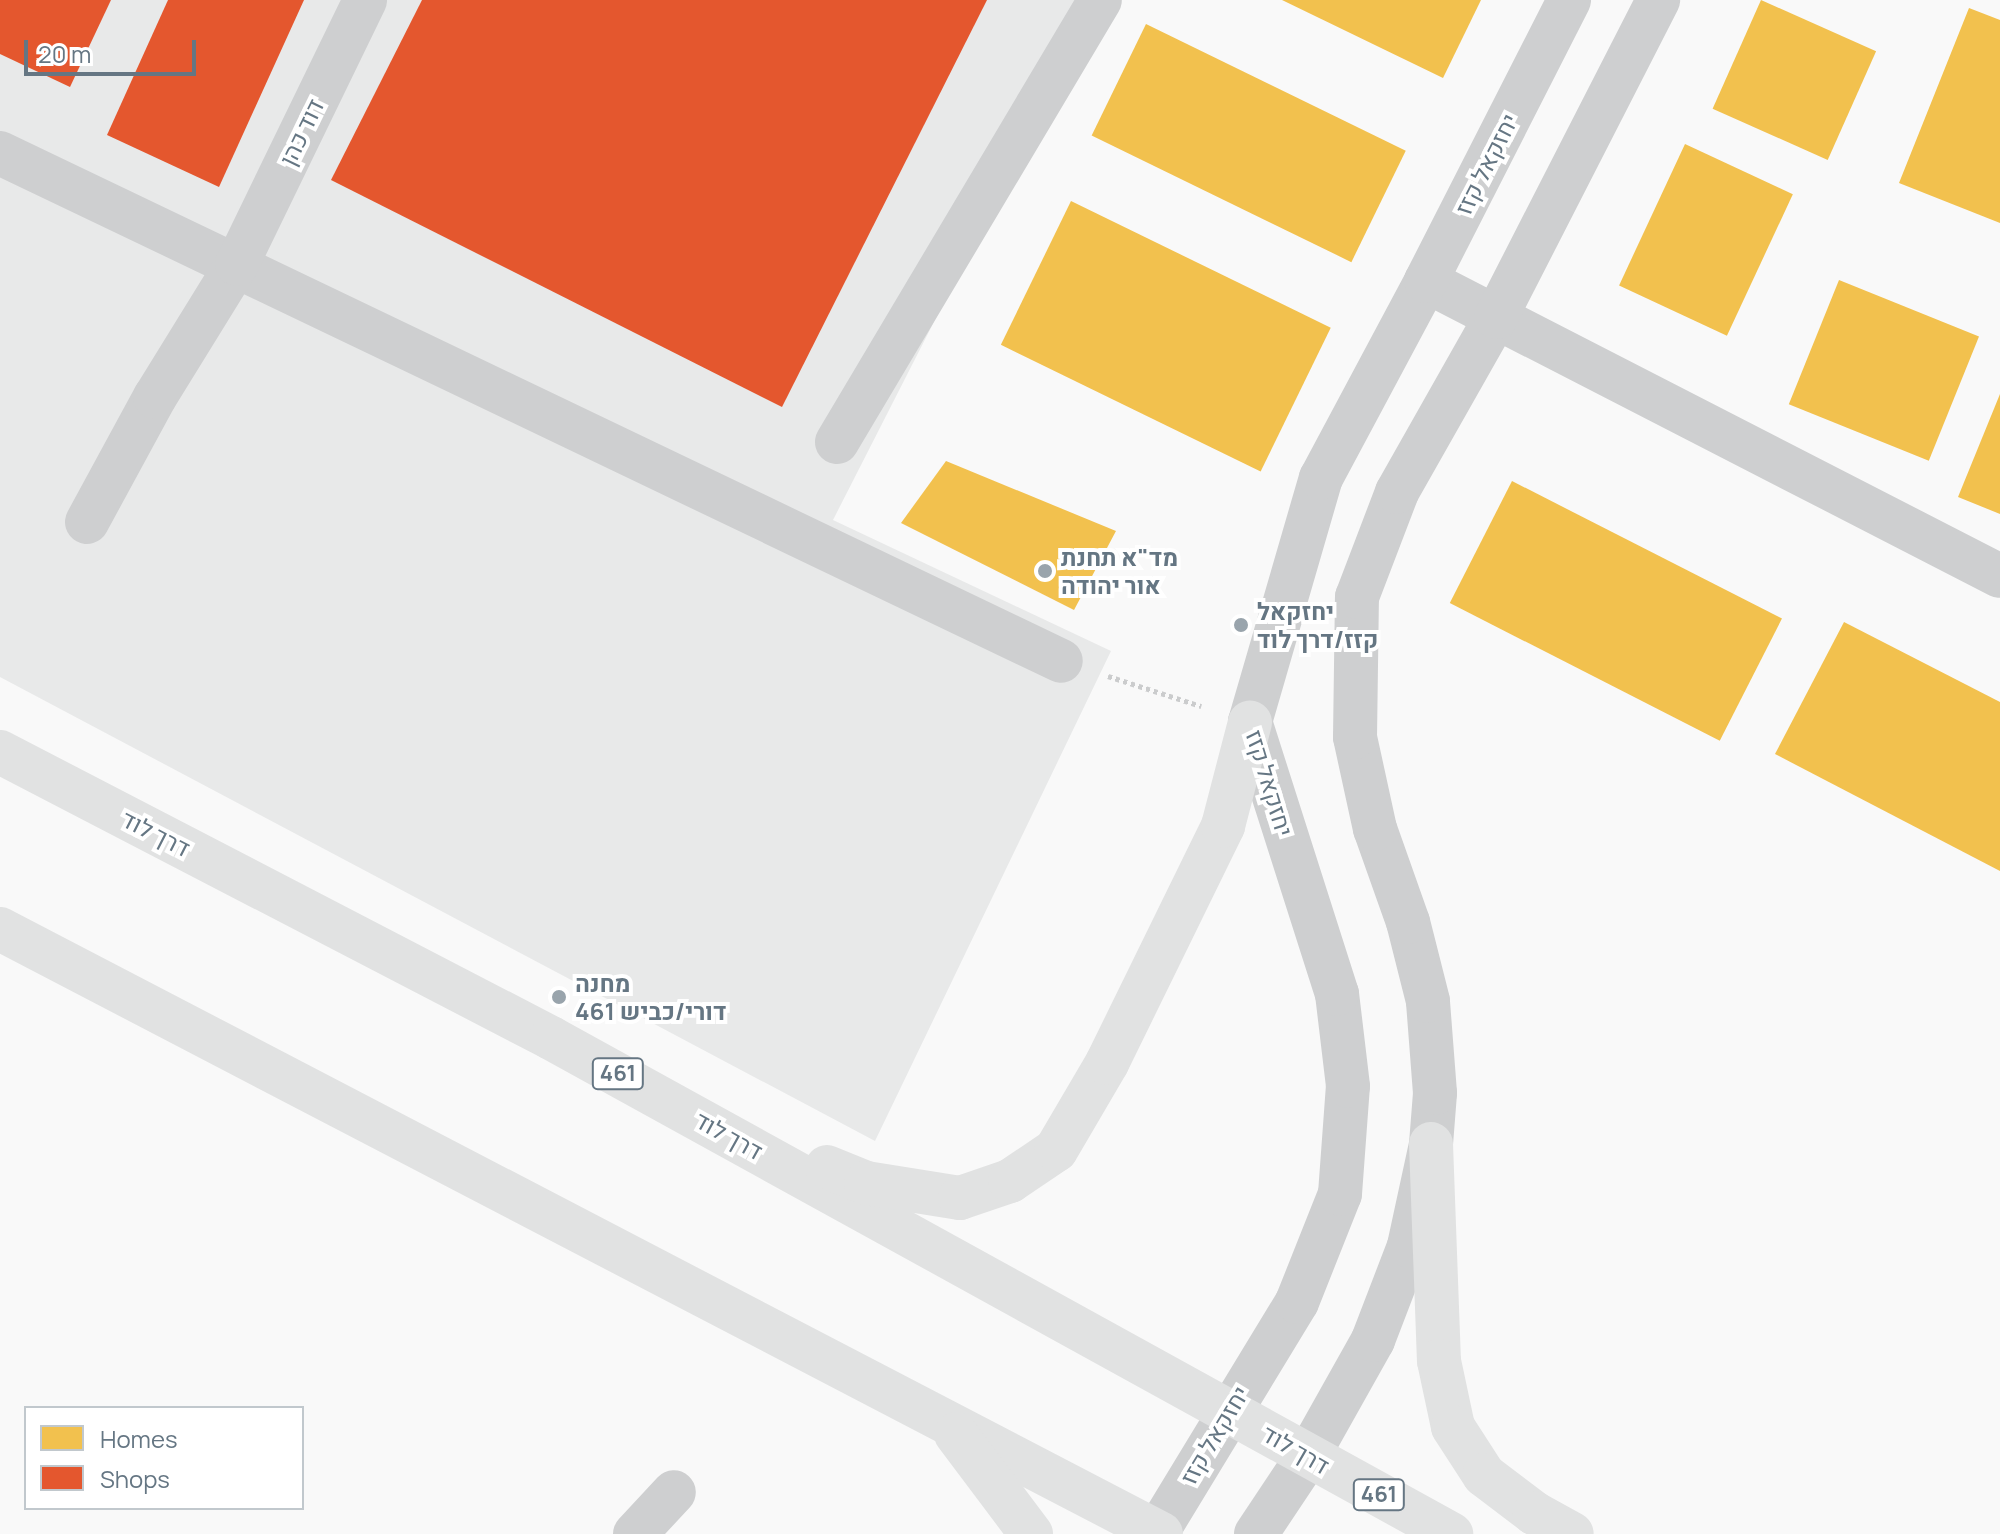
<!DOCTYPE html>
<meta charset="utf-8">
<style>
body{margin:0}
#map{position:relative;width:2000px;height:1534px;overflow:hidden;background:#f9f9f9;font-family:Manrope,Heebo,sans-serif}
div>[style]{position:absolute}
.built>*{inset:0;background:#e8e9e9}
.homes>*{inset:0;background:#f2c14e;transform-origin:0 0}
.shops>*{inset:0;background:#e4572e}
.path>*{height:5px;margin-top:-2.5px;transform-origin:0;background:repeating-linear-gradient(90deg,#cbcccd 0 4px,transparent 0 8px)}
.minor>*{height:44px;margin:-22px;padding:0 22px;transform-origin:22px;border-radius:22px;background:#cecfd0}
.major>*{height:44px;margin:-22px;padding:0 22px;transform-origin:22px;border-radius:22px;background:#e1e2e2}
.dots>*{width:22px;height:22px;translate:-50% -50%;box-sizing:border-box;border:4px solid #fff;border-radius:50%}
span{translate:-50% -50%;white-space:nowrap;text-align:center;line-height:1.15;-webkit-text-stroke:8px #fff;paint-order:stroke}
.shield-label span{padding:2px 6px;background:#fff;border:2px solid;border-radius:6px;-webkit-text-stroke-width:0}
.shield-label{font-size:22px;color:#657683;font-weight:700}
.street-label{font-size:24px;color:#657683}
.poi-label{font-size:24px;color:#657683;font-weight:700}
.left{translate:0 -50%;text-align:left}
.legend{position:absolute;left:24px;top:1406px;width:280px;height:104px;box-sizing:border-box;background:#fff;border:2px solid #c1c8cd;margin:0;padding:10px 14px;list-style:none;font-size:24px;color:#657683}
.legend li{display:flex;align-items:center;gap:16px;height:40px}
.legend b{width:40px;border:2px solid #c1c8cd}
.scale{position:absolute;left:24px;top:40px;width:172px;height:36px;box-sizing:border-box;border:4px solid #657683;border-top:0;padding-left:10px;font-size:24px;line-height:28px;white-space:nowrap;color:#657683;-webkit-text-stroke:6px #fff;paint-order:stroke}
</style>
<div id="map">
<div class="built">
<i style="clip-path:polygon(0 0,1098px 0,833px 520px,1111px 651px,875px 1141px,0 677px)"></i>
</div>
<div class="homes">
<i style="clip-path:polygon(1282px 0,1481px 0,1443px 78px)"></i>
<i style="left:1761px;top:0;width:126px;height:119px;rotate:24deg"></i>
<i style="clip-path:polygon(1969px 8px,2000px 20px,2000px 223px,1899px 183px)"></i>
<i style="left:1146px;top:24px;width:289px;height:124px;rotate:26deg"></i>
<i style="left:1685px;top:144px;width:119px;height:156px;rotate:25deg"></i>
<i style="left:1071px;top:201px;width:289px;height:160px;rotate:26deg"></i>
<i style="left:1839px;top:280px;width:151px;height:134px;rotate:22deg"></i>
<i style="clip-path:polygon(2000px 394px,2000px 514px,1958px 497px)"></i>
<i style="clip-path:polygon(946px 461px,1116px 531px,1074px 610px,901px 523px)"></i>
<i style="left:1512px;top:481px;width:303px;height:137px;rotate:27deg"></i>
<i style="clip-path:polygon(1844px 622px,2000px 702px,2000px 871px,1775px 754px)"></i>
</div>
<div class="shops">
<i style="clip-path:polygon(0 0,111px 0,70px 87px,0 54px)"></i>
<i style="clip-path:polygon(168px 0,304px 0,219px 187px,107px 135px)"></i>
<i style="clip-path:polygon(422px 0,987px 0,782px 407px,331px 180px)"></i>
</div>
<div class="path">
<i style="left:1108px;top:676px;width:98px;rotate:17.9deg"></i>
</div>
<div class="minor">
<i style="left:0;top:153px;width:1176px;rotate:25.58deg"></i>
<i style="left:1426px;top:281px;width:645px;rotate:27.2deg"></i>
<i style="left:837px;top:442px;width:514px;rotate:-59.25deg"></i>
<i style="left:87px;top:522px;width:142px;rotate:-61.5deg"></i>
<i style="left:155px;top:397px;width:156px;rotate:-58.3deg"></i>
<i style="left:237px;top:264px;width:293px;rotate:-64.1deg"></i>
<i style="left:635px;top:1534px;width:57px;rotate:-47.1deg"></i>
<i style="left:1156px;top:1534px;width:271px;rotate:-58.7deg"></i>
<i style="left:1297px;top:1302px;width:116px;rotate:-68.3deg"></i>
<i style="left:1340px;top:1194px;width:108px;rotate:-85.8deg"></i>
<i style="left:1348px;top:1086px;width:93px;rotate:-96.8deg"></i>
<i style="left:1337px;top:994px;width:286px;rotate:-107.7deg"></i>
<i style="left:1250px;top:722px;width:254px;rotate:-73.8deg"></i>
<i style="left:1321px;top:478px;width:223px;rotate:-61.9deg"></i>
<i style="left:1426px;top:281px;width:315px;rotate:-63deg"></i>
<i style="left:1256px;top:1534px;width:94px;rotate:-56.3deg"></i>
<i style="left:1308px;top:1456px;width:133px;rotate:-60.7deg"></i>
<i style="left:1373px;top:1340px;width:101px;rotate:-69deg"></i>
<i style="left:1409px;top:1246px;width:104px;rotate:-77.8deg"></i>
<i style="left:1431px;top:1144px;width:51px;rotate:-85.5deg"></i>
<i style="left:1435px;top:1093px;width:92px;rotate:-94.4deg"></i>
<i style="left:1428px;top:1001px;width:81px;rotate:-104.2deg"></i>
<i style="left:1408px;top:922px;width:99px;rotate:-109.5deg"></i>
<i style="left:1375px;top:829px;width:94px;rotate:-102.3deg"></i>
<i style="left:1355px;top:737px;width:140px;rotate:-89.2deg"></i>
<i style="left:1357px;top:597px;width:112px;rotate:-69.1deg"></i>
<i style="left:1397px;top:492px;width:201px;rotate:-60.5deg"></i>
<i style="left:1496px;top:317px;width:356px;rotate:-62.9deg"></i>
</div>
<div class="major">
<i style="left:0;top:752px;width:621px;rotate:27.43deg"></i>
<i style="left:551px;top:1038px;width:1028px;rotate:28.86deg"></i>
<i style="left:0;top:929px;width:1309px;rotate:27.52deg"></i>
<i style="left:1431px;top:1144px;width:217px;rotate:87.9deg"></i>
<i style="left:1439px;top:1361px;width:67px;rotate:78deg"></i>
<i style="left:1453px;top:1427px;width:57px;rotate:57.1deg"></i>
<i style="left:1484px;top:1475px;width:63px;rotate:37.2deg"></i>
<i style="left:1534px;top:1513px;width:43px;rotate:28.9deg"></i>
<i style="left:827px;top:1167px;width:42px;rotate:22.3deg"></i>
<i style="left:866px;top:1183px;width:95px;rotate:9.1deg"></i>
<i style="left:960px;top:1198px;width:53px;rotate:-18.8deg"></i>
<i style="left:1010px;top:1181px;width:55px;rotate:-34deg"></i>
<i style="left:1056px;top:1150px;width:101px;rotate:-59.6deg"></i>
<i style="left:1107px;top:1063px;width:264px;rotate:-63.9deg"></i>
<i style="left:1223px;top:826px;width:107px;rotate:-75.4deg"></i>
<i style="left:956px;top:1434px;width:125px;rotate:53.1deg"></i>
</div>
<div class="dots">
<i style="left:1045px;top:571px;background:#99a4ac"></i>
<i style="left:1241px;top:625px;background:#99a4ac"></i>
<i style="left:559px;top:997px;background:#99a4ac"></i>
</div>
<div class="shield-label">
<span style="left:618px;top:1074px">461</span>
<span style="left:1379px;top:1495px">461</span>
</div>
<div class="street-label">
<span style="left:301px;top:132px;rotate:-64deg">דוד כהן</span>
<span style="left:1486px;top:164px;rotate:-63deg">יחזקאל קזז</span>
<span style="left:1270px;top:783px;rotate:73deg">יחזקאל קזז</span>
<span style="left:156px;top:833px;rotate:27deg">דרך לוד</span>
<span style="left:729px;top:1135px;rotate:29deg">דרך לוד</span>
<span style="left:1214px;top:1435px;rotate:-59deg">יחזקאל קזז</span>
<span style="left:1296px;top:1449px;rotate:30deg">דרך לוד</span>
</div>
<div class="poi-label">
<span class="left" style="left:1061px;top:571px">מד"א תחנת<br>אור יהודה</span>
<span class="left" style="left:1257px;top:625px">יחזקאל<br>קזז/דרך לוד</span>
<span class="left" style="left:575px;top:997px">מחנה<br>דורי/כביש 461</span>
</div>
<ul class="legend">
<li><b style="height:22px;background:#f2c14e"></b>Homes</li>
<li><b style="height:22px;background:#e4572e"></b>Shops</li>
</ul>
<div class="scale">20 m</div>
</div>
